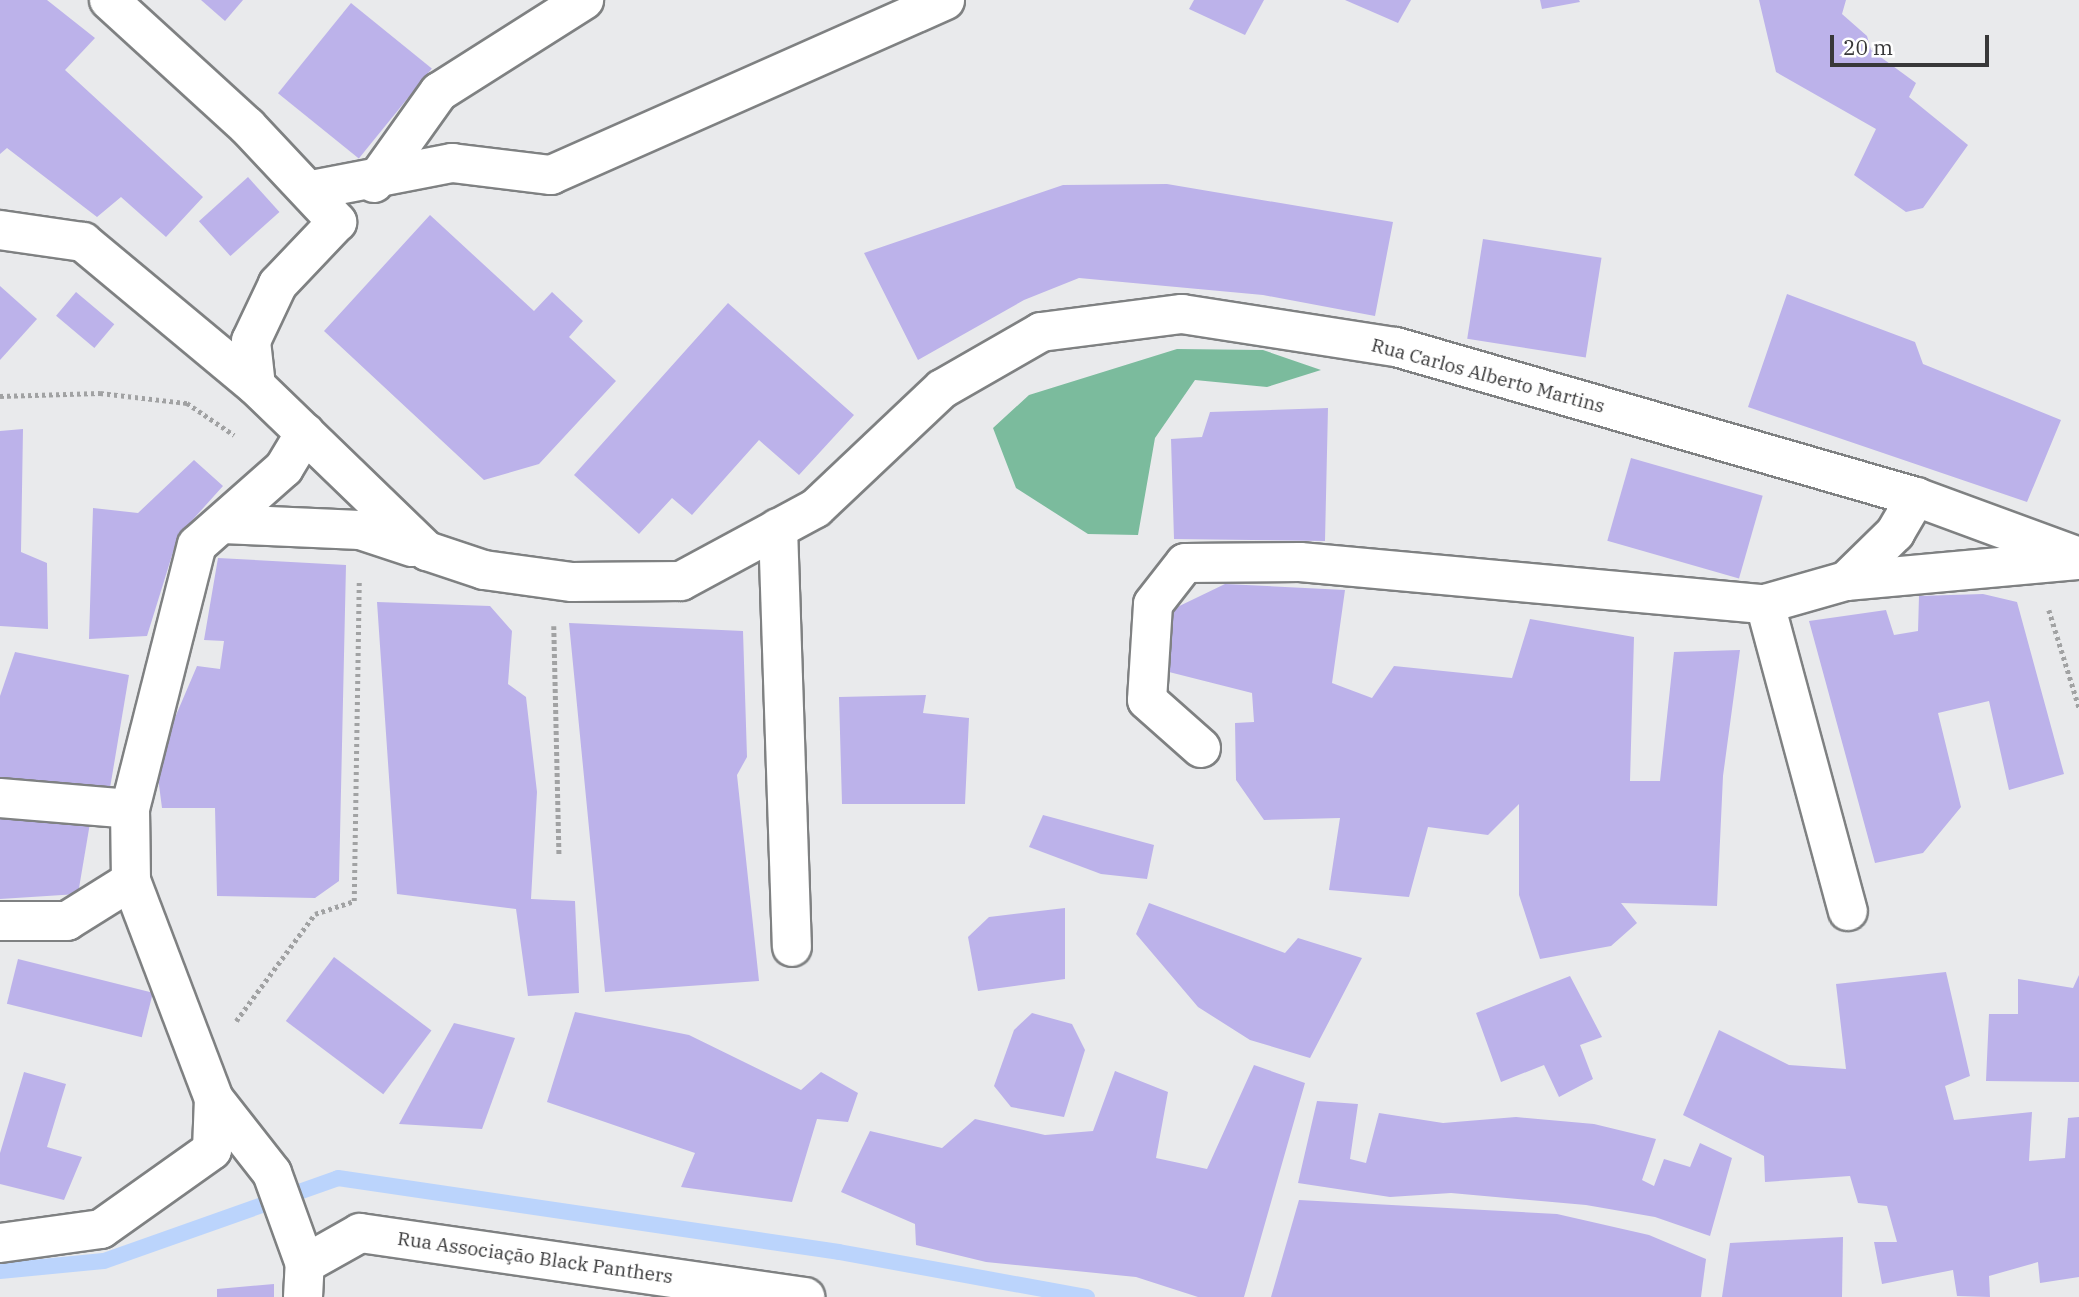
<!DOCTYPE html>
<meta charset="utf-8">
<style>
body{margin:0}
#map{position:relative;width:2079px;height:1297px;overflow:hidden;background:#e9eaec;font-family:"IBM Plex Serif",serif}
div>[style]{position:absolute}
.forest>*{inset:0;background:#7bbb9d}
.stream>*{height:16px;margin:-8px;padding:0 8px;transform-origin:8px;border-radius:8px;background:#bbd4fc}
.building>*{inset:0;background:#bcb2ea;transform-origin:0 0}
.path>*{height:4.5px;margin-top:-2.25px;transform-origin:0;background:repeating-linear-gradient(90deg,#a1a2a3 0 3.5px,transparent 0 7px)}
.roads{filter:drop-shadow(2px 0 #7f8182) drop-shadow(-2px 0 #7f8182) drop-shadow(0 2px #7f8182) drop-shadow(0 -2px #7f8182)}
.minor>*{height:38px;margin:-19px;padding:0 19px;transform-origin:19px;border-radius:19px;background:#fff}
span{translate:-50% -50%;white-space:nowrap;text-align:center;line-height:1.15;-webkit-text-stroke:5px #fff;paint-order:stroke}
.street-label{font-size:19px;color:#383839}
.scale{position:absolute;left:1830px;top:35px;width:159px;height:32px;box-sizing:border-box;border:4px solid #383839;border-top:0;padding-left:9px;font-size:21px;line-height:24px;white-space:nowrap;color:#383839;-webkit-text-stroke:5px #fff;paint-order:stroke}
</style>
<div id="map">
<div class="forest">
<i style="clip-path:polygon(1177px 349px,1263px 350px,1321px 370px,1267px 387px,1195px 380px,1155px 438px,1138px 535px,1088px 534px,1016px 488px,993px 428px,1029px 395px)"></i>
</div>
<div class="stream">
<i style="left:0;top:1271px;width:104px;rotate:-5.5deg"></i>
<i style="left:104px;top:1261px;width:248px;rotate:-19.5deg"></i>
<i style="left:338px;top:1178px;width:506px;rotate:8.4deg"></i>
<i style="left:839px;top:1252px;width:252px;rotate:10.3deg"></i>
</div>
<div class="building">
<i style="clip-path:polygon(0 0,47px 0,95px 38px,65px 70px,203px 197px,166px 237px,121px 197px,97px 217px,7px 148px,0 154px)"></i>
<i style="clip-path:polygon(201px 0,243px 0,225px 21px)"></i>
<i style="clip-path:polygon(1194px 0,1264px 0,1245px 35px,1189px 9px)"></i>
<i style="clip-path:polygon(1345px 0,1411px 0,1398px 23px)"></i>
<i style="clip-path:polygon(1540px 0,1579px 0,1580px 2px,1542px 9px)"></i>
<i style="clip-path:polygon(1759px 0,1846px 0,1842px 14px,1867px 36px,1871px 50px,1916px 83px,1909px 97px,1968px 145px,1923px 208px,1906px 212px,1854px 175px,1876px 129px,1776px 72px)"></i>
<i style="left:351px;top:3px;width:104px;height:116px;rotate:39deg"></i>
<i style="left:248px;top:177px;width:47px;height:66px;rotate:48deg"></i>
<i style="clip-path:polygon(1167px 184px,1393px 222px,1375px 316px,1263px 295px,1079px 278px,1024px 300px,918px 360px,864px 253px,1063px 185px)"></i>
<i style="clip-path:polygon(430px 215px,534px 311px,552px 292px,583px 321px,569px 337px,616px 381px,539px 464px,484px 480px,324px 331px)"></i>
<i style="left:1483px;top:239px;width:120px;height:101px;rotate:9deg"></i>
<i style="clip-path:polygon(0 286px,37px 319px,0 360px)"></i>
<i style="left:76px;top:292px;width:50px;height:31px;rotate:40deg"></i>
<i style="clip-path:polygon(1787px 294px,1915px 342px,1923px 364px,2061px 420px,2027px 502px,1748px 407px)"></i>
<i style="clip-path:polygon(728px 303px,854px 415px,799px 475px,759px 440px,692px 515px,672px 498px,639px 534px,574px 475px)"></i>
<i style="clip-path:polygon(1328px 408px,1325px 541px,1174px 539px,1171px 439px,1202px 437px,1210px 412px)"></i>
<i style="clip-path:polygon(23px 429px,21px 552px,47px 563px,48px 629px,0 626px,0 431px)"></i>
<i style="left:1631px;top:458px;width:137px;height:86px;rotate:16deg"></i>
<i style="clip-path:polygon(194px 460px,223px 486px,178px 536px,147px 636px,89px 639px,93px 508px,138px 513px)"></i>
<i style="clip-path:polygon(218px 558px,346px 565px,339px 881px,315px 898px,217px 896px,215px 808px,162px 808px,156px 762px,197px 666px,220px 669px,224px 641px,204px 640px)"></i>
<i style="clip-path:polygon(1225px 584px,1345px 590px,1332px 683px,1372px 698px,1394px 666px,1512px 678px,1530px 619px,1634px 637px,1630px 781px,1660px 781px,1674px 652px,1740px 650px,1723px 776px,1717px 906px,1621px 903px,1637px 923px,1611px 946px,1540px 959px,1519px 895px,1519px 804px,1488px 835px,1428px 827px,1409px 897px,1329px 890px,1340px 818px,1264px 820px,1236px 780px,1235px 723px,1254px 722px,1252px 693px,1169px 672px,1169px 611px)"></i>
<i style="clip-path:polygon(1983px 594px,2017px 602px,2064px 774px,2009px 790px,1989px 701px,1938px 713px,1961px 807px,1923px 853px,1875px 863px,1809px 621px,1886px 610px,1894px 635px,1918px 631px,1919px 596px)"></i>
<i style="clip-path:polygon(377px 602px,490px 606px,512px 631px,508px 684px,526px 697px,537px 792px,531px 899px,575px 901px,579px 993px,528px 996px,516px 909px,397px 894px)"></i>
<i style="clip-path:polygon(569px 623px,743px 631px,747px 757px,737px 775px,759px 981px,605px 992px)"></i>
<i style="clip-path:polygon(15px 652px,129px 675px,110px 788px,0 777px,0 696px)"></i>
<i style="clip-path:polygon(926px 695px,923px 713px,969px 718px,965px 804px,842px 804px,839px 697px)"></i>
<i style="clip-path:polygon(1043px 815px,1154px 845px,1147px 879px,1101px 874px,1029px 847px)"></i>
<i style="clip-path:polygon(0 817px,90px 823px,78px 894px,0 899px)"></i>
<i style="clip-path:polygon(1149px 903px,1285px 953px,1298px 938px,1362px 958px,1310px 1058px,1250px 1040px,1198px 1007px,1136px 934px)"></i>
<i style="clip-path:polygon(1065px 908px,1065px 979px,978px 991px,968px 937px,989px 917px)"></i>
<i style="left:334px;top:957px;width:122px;height:80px;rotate:37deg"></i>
<i style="left:18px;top:959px;width:139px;height:46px;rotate:14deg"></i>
<i style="clip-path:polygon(1946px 972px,1970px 1076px,1945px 1086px,1954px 1120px,2032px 1112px,2029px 1161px,2065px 1158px,2068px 1118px,2079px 1117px,2079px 1277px,2040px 1283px,2038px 1262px,1989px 1276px,1990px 1297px,1957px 1296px,1953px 1270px,1882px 1284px,1874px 1242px,1897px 1242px,1887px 1206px,1858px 1203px,1850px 1176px,1765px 1182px,1764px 1156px,1683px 1115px,1719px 1030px,1789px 1065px,1846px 1069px,1836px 984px)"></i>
<i style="clip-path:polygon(2079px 975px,2079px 1082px,1986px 1081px,1989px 1014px,2018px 1014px,2018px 979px,2073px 988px)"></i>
<i style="clip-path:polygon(1570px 976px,1602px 1037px,1580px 1045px,1593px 1079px,1559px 1097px,1544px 1065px,1501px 1082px,1476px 1013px)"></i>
<i style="clip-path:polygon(575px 1012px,689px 1035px,801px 1090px,821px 1072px,858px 1093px,848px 1122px,817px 1119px,792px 1202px,681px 1187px,695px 1153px,547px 1102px)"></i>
<i style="clip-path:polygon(1032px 1013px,1072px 1024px,1085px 1050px,1064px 1117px,1011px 1107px,994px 1086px,1014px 1030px)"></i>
<i style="clip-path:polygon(454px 1023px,515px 1038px,482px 1129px,399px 1124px)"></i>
<i style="clip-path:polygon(1254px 1065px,1305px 1083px,1244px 1297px,1198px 1297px,1136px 1277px,986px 1262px,916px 1245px,915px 1224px,841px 1192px,870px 1131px,942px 1148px,975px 1119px,1045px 1135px,1093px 1131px,1115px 1071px,1168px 1092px,1156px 1158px,1207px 1169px)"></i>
<i style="clip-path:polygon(24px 1072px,66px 1084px,47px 1147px,82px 1157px,64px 1200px,0 1184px,0 1153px)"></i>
<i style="clip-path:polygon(1317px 1101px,1358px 1104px,1350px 1159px,1366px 1163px,1379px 1113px,1443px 1123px,1516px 1117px,1594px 1124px,1656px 1139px,1642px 1180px,1654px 1186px,1664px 1159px,1690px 1167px,1700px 1143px,1732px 1158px,1710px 1236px,1655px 1217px,1586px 1205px,1451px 1193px,1390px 1197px,1298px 1183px)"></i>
<i style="clip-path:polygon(1299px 1200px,1557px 1214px,1649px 1235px,1706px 1259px,1701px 1297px,1271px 1297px)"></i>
<i style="clip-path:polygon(1843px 1237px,1842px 1297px,1722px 1297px,1730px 1243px)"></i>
<i style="clip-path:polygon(274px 1284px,274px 1297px,217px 1297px,217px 1289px)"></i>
</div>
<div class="path">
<i style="left:0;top:396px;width:100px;rotate:-1.7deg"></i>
<i style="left:100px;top:393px;width:88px;rotate:6.6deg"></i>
<i style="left:187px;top:403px;width:57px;rotate:34.2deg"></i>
<i style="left:2049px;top:610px;width:102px;rotate:72.8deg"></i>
<i style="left:554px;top:626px;width:228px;rotate:88.7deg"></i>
<i style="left:236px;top:1021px;width:133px;rotate:-53.6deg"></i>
<i style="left:315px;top:914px;width:41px;rotate:-18.4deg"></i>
<i style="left:354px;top:901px;width:321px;rotate:-89.1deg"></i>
</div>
<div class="roads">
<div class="minor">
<i style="left:109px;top:0;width:187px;rotate:42.4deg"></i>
<i style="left:247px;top:126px;width:132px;rotate:46.8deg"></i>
<i style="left:337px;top:222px;width:86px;rotate:133.6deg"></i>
<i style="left:278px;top:284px;width:63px;rotate:115.3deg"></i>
<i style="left:251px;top:341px;width:45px;rotate:83.7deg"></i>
<i style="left:256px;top:386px;width:238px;rotate:44deg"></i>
<i style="left:427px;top:551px;width:60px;rotate:18.4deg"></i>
<i style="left:484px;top:570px;width:89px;rotate:7.8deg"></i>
<i style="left:572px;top:582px;width:109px;rotate:-0.5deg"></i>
<i style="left:681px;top:581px;width:153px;rotate:-28.4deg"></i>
<i style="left:816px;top:508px;width:173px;rotate:-43.4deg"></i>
<i style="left:942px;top:389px;width:114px;rotate:-29.9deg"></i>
<i style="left:1041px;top:332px;width:142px;rotate:-7.3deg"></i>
<i style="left:1182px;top:314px;width:217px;rotate:8.8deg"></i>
<i style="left:1396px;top:347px;width:541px;rotate:16.09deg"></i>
<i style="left:1916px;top:497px;width:174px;rotate:20.2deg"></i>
<i style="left:374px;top:183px;width:112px;rotate:-54.5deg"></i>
<i style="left:439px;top:92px;width:172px;rotate:-32.4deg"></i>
<i style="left:312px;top:190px;width:143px;rotate:-10.9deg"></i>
<i style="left:452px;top:163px;width:100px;rotate:6.9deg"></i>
<i style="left:551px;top:175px;width:431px;rotate:-23.9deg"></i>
<i style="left:0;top:230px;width:84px;rotate:8.2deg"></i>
<i style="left:83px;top:242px;width:225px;rotate:39.8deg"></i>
<i style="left:223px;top:524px;width:137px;rotate:2.5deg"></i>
<i style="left:360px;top:530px;width:55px;rotate:18.1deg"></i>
<i style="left:778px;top:528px;width:419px;rotate:88.1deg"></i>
<i style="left:1846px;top:581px;width:232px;rotate:-5.2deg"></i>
<i style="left:1765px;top:604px;width:318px;rotate:74.9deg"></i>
<i style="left:1201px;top:748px;width:72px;rotate:-138.4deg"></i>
<i style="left:1147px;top:700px;width:96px;rotate:-86.4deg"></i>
<i style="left:1153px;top:604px;width:52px;rotate:-52deg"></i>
<i style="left:1185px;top:563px;width:115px;rotate:-0.5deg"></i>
<i style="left:1300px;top:562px;width:467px;rotate:5.2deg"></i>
<i style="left:1765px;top:604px;width:84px;rotate:-15.9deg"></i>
<i style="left:1846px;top:581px;width:69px;rotate:-44.4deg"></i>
<i style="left:1895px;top:533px;width:42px;rotate:-59.7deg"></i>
<i style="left:0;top:798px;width:130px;rotate:4.8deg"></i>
<i style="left:130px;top:809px;width:72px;rotate:89.2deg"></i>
<i style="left:131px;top:881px;width:75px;rotate:148deg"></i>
<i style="left:67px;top:921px;width:67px;rotate:180deg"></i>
<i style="left:130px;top:809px;width:272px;rotate:-75.8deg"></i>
<i style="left:197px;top:545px;width:116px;rotate:-41.5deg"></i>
<i style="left:284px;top:468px;width:41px;rotate:-59deg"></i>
<i style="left:214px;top:1099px;width:94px;rotate:51.9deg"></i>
<i style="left:272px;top:1173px;width:97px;rotate:70.1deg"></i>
<i style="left:0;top:1243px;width:102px;rotate:-7.9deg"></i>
<i style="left:101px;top:1229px;width:136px;rotate:-35.4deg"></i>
<i style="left:212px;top:1150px;width:51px;rotate:-87.8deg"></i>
<i style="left:214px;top:1099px;width:233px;rotate:-110.8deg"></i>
<i style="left:303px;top:1297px;width:33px;rotate:-87deg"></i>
<i style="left:305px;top:1264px;width:63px;rotate:-29.4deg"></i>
<i style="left:360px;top:1233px;width:450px;rotate:8.2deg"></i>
</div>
</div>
<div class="street-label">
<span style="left:1488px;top:376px;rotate:15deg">Rua Carlos Alberto Martins</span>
<span style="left:535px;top:1258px;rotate:8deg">Rua Associação Black Panthers</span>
</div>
<div class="scale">20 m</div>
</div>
